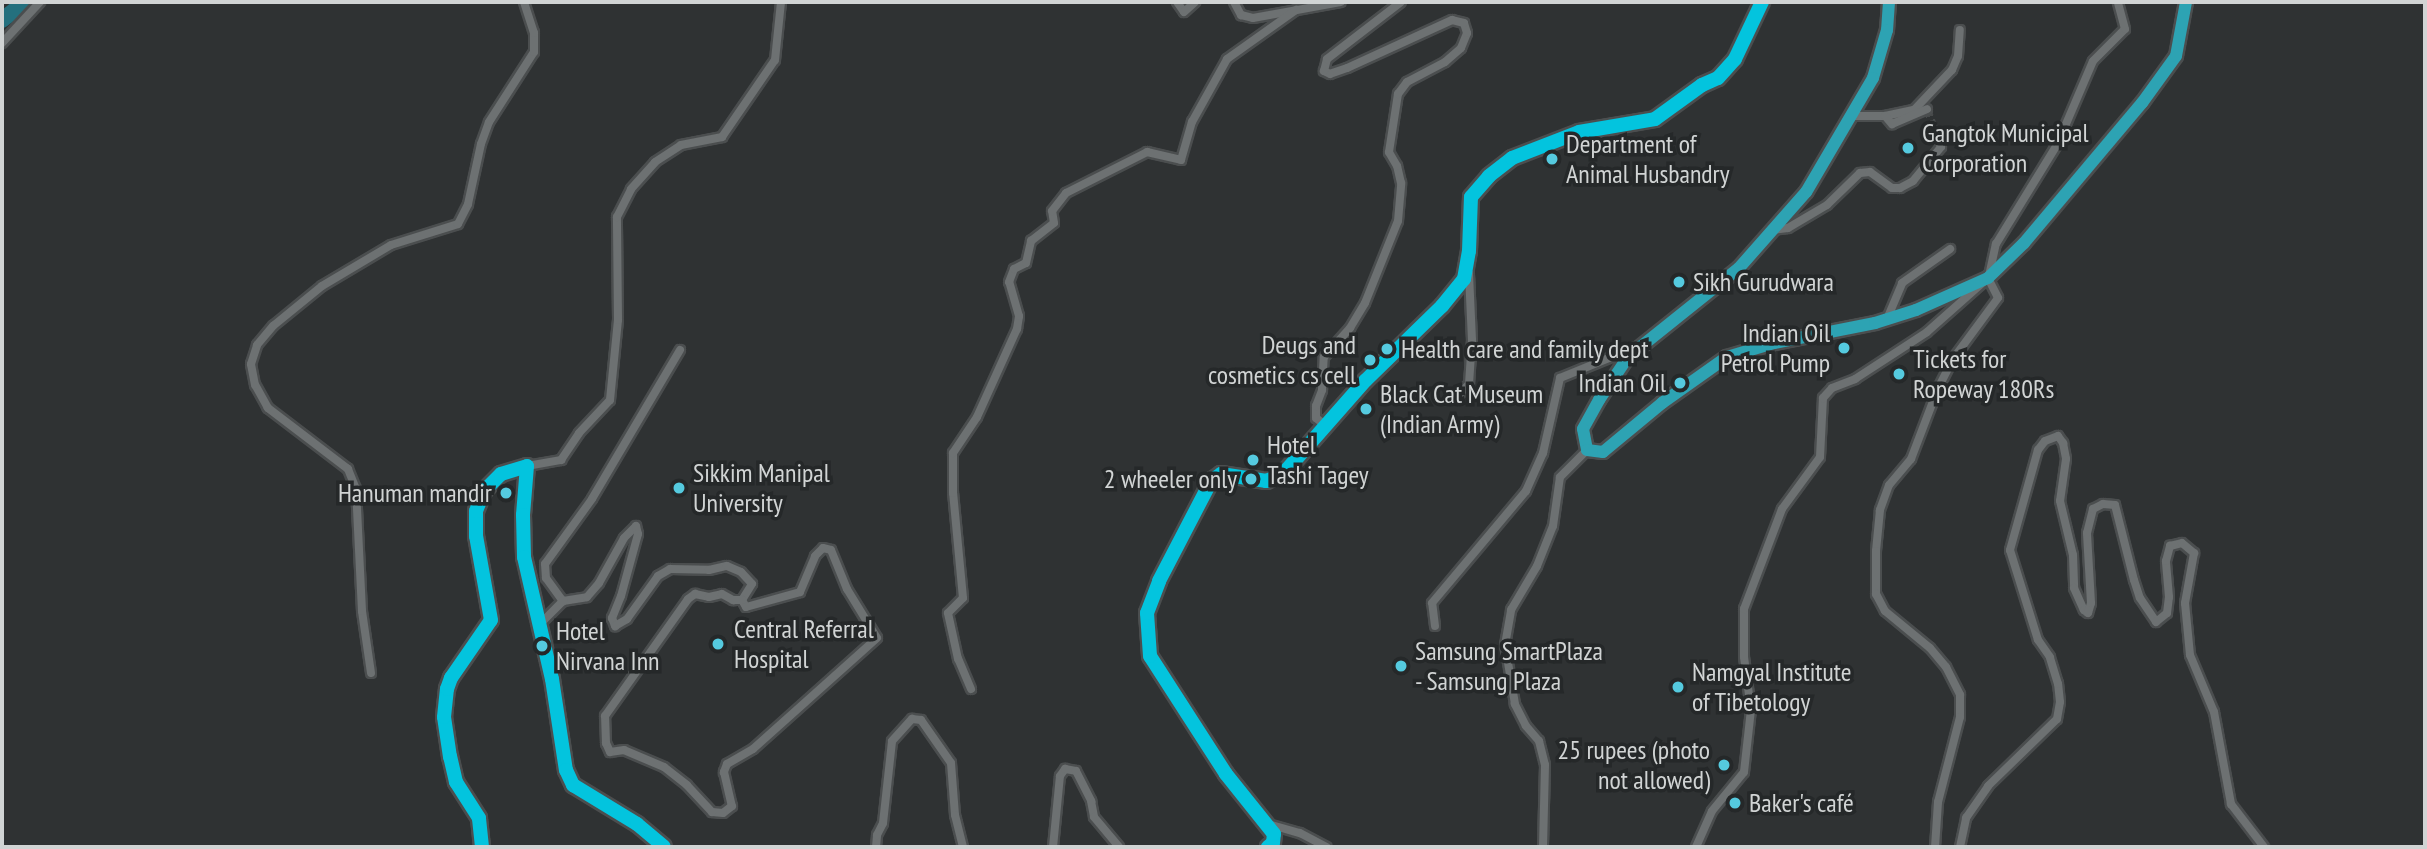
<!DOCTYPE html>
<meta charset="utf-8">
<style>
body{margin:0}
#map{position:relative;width:2427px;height:849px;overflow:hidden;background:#2f3233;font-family:"PT Sans Narrow",sans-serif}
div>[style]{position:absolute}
.river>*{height:16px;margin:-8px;padding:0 8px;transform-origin:8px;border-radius:8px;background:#24707e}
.street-tunnel>*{height:8px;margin-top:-4px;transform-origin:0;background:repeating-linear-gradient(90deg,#474a4b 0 8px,transparent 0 12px)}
.roads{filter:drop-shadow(2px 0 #4b4e4f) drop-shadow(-2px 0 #4b4e4f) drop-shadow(0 2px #4b4e4f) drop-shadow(0 -2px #4b4e4f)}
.street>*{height:8px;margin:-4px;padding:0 4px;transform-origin:4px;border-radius:4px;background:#6d7172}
.primary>*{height:12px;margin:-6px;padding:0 6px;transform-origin:6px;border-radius:6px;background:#2da3b3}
.highway>*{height:14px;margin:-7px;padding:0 7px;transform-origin:7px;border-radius:7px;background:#03c4de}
.dots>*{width:19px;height:19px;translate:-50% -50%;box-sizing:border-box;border:4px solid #252829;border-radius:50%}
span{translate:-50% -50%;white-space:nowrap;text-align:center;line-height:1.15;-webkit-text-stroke:7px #252829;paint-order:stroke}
.poi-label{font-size:26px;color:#d1d4d4}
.left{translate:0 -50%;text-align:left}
.right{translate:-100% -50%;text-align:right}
.frame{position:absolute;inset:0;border:4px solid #d1d4d4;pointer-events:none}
</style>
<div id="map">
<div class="river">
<i style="left:2px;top:20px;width:29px;rotate:-38deg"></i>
</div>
<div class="street-tunnel">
<i style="left:1927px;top:109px;width:37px;rotate:70deg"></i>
</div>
<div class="roads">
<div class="street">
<i style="left:1177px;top:2px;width:12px;rotate:55deg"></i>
<i style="left:1184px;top:12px;width:15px;rotate:-42deg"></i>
<i style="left:1234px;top:2px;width:15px;rotate:62deg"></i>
<i style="left:1241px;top:15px;width:12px;rotate:14deg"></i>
<i style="left:1253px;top:18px;width:89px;rotate:-10.3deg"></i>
<i style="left:2px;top:43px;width:56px;rotate:-47.2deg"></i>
<i style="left:1850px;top:116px;width:35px"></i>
<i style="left:1885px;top:116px;width:30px;rotate:-12deg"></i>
<i style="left:1914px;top:110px;width:55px;rotate:-46.5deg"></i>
<i style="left:1952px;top:70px;width:15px;rotate:-67deg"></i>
<i style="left:1958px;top:56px;width:26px;rotate:-86deg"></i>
<i style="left:1885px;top:116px;width:11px;rotate:49deg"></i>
<i style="left:1892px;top:124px;width:38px;rotate:-23deg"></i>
<i style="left:1772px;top:230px;width:16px;rotate:-7deg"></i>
<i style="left:1788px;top:228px;width:45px;rotate:-30.5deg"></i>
<i style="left:1827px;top:205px;width:46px;rotate:-44.1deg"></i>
<i style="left:1860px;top:173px;width:10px;rotate:-6deg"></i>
<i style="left:1870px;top:172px;width:27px;rotate:36deg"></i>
<i style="left:1892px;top:188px;width:8px"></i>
<i style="left:1900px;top:188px;width:15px;rotate:-28deg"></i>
<i style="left:1913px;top:181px;width:44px;rotate:-50.5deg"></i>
<i style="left:1941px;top:147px;width:3px;rotate:-108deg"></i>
<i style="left:1989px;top:276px;width:33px;rotate:-78deg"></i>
<i style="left:1996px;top:244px;width:116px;rotate:-58.4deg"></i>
<i style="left:2057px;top:145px;width:91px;rotate:-66.8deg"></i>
<i style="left:2093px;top:61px;width:45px;rotate:-45deg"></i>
<i style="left:2125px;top:29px;width:28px;rotate:-105deg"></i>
<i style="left:1887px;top:319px;width:39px;rotate:-67deg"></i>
<i style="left:1902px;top:283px;width:59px;rotate:-35.3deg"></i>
<i style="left:680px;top:350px;width:173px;rotate:120.6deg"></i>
<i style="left:592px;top:499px;width:80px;rotate:125.9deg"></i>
<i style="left:545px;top:564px;width:14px;rotate:86deg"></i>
<i style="left:546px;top:578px;width:29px;rotate:54deg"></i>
<i style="left:563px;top:601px;width:24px;rotate:-9deg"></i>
<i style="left:587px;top:597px;width:18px;rotate:-49deg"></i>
<i style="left:599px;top:583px;width:51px;rotate:-60.9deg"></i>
<i style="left:624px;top:538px;width:17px;rotate:-45deg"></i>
<i style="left:636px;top:526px;width:8px;rotate:76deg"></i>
<i style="left:638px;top:534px;width:64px;rotate:105.3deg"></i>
<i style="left:621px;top:596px;width:24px;rotate:112deg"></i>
<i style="left:612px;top:618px;width:9px;rotate:69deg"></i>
<i style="left:615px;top:626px;width:14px;rotate:-30deg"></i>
<i style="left:627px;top:619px;width:53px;rotate:-54.2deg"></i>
<i style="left:658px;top:576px;width:14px;rotate:-30deg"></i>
<i style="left:670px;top:569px;width:39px;rotate:1deg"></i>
<i style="left:709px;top:570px;width:18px;rotate:-13deg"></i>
<i style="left:727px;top:566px;width:15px;rotate:23deg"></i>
<i style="left:741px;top:572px;width:16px;rotate:47deg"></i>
<i style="left:752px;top:584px;width:19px;rotate:122deg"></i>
<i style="left:742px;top:600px;width:8px;rotate:60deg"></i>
<i style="left:746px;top:607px;width:56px;rotate:-15.5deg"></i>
<i style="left:800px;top:592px;width:39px;rotate:-67deg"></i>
<i style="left:815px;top:556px;width:11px;rotate:-45deg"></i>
<i style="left:823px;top:548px;width:8px;rotate:14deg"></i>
<i style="left:831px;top:550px;width:42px;rotate:67.7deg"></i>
<i style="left:847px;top:589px;width:57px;rotate:58.5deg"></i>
<i style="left:877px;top:638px;width:166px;rotate:138.2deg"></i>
<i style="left:753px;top:749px;width:30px;rotate:150deg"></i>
<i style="left:727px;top:764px;width:9px;rotate:111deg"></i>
<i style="left:724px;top:772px;width:35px;rotate:77deg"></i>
<i style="left:732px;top:806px;width:11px;rotate:142deg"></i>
<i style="left:723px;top:813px;width:11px;rotate:-175deg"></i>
<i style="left:712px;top:812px;width:37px;rotate:-133deg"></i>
<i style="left:687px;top:785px;width:29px;rotate:-142deg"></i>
<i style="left:664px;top:767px;width:43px;rotate:-157deg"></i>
<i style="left:624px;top:750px;width:14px;rotate:172deg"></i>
<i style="left:610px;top:752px;width:10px;rotate:-114deg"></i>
<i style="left:606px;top:743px;width:27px;rotate:-92deg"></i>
<i style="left:605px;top:716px;width:143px;rotate:-54.6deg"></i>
<i style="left:688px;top:599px;width:9px;rotate:-36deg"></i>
<i style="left:695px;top:594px;width:14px;rotate:12deg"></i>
<i style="left:709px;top:597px;width:13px;rotate:-13deg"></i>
<i style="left:722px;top:594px;width:13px;rotate:29deg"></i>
<i style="left:733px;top:600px;width:9px"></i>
<i style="left:1454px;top:400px;width:22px;rotate:-47deg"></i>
<i style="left:1469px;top:384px;width:44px;rotate:-86.1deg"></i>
<i style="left:1472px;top:340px;width:67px;rotate:-92.6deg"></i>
<i style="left:1325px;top:425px;width:11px;rotate:-142deg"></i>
<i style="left:1316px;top:418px;width:12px;rotate:-90deg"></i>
<i style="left:1316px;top:406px;width:17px;rotate:-69deg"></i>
<i style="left:1322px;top:390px;width:33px;rotate:-87deg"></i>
<i style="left:1324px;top:357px;width:39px;rotate:-48deg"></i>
<i style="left:1350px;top:328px;width:29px;rotate:-59deg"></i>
<i style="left:1365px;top:303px;width:88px;rotate:-68.1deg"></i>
<i style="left:1398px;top:221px;width:38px;rotate:-85deg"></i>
<i style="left:1401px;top:183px;width:17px;rotate:-103deg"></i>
<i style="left:1397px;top:166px;width:16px;rotate:-120deg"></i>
<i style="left:1389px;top:152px;width:59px;rotate:-81.2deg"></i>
<i style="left:1398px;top:94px;width:15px;rotate:-53deg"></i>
<i style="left:1407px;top:82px;width:43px;rotate:-27.8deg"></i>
<i style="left:1445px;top:62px;width:21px;rotate:-41deg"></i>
<i style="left:1461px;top:48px;width:16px;rotate:-68deg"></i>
<i style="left:1467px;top:33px;width:10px;rotate:-107deg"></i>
<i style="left:1464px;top:23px;width:12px;rotate:-166deg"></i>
<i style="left:1452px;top:20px;width:115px;rotate:155.4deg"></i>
<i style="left:1347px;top:68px;width:18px;rotate:161deg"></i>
<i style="left:1330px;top:74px;width:7px;rotate:-153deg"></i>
<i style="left:1324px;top:71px;width:12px;rotate:-76deg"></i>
<i style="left:1327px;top:59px;width:93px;rotate:-37.6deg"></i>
<i style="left:527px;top:466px;width:35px;rotate:-10deg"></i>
<i style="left:561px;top:460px;width:32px;rotate:-56deg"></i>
<i style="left:579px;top:433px;width:45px;rotate:-46.8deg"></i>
<i style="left:610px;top:400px;width:80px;rotate:-84.3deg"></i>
<i style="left:618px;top:320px;width:103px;rotate:-90.6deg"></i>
<i style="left:617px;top:217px;width:31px;rotate:-63deg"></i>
<i style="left:631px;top:189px;width:36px;rotate:-48deg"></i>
<i style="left:655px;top:162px;width:31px;rotate:-33deg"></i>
<i style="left:681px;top:145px;width:42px;rotate:-11deg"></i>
<i style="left:722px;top:137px;width:93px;rotate:-55.5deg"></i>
<i style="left:775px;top:60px;width:58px;rotate:-84.1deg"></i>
<i style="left:540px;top:624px;width:33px;rotate:-45deg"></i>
<i style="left:1435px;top:626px;width:23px;rotate:-97deg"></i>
<i style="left:1432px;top:603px;width:146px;rotate:-50deg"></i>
<i style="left:1526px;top:491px;width:42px;rotate:-65.9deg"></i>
<i style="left:1543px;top:453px;width:77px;rotate:-77.2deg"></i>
<i style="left:1560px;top:378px;width:82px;rotate:-22.2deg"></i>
<i style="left:371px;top:673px;width:63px;rotate:-98.3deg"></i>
<i style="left:362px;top:611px;width:122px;rotate:-92.8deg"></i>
<i style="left:356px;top:489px;width:22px;rotate:-112deg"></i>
<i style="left:348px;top:469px;width:101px;rotate:-142.7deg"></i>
<i style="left:268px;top:408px;width:26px;rotate:-119deg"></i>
<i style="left:255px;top:385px;width:21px;rotate:-101deg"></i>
<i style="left:251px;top:364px;width:20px;rotate:-72deg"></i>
<i style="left:257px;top:345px;width:25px;rotate:-50deg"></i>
<i style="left:273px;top:326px;width:63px;rotate:-39.2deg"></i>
<i style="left:322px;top:286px;width:80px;rotate:-30.7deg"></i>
<i style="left:391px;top:245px;width:70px;rotate:-17.4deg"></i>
<i style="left:458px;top:224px;width:22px;rotate:-63deg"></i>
<i style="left:468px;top:204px;width:61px;rotate:-77.8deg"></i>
<i style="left:481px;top:144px;width:23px;rotate:-70deg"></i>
<i style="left:489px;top:122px;width:83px;rotate:-57.3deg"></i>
<i style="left:534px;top:52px;width:19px;rotate:-90deg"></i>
<i style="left:534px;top:33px;width:33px;rotate:-108deg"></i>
<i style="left:971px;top:689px;width:33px;rotate:-113deg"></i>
<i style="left:958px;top:659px;width:47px;rotate:-102.3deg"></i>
<i style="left:948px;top:613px;width:21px;rotate:-45deg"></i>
<i style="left:963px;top:598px;width:105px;rotate:-95.4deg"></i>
<i style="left:953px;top:493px;width:40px;rotate:-90deg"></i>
<i style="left:953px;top:453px;width:43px;rotate:-56.3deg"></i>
<i style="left:977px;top:417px;width:97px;rotate:-65.6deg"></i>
<i style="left:1017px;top:329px;width:13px;rotate:-81deg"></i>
<i style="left:1019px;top:316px;width:35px;rotate:-106deg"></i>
<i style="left:1009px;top:282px;width:14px;rotate:-69deg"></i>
<i style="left:1014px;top:269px;width:13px;rotate:-27deg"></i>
<i style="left:1026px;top:263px;width:23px;rotate:-77deg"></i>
<i style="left:1031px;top:241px;width:29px;rotate:-38deg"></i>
<i style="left:1054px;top:223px;width:12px;rotate:-99deg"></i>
<i style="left:1052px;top:211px;width:23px;rotate:-52deg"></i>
<i style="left:1066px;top:193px;width:91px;rotate:-26.8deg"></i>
<i style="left:1147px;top:152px;width:35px;rotate:13deg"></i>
<i style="left:1181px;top:160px;width:40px;rotate:-74deg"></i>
<i style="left:1192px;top:122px;width:72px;rotate:-60.9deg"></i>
<i style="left:1227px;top:59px;width:85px;rotate:-35.4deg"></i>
<i style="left:1268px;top:824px;width:33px;rotate:16deg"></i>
<i style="left:1300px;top:833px;width:30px;rotate:28deg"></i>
<i style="left:876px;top:847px;width:12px;rotate:-85deg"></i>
<i style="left:877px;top:835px;width:13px;rotate:-63deg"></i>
<i style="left:883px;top:823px;width:82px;rotate:-83.7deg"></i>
<i style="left:892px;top:741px;width:30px;rotate:-48deg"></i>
<i style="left:912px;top:719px;width:9px;rotate:6deg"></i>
<i style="left:921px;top:720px;width:52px;rotate:55.1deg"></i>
<i style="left:951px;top:763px;width:52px;rotate:85.6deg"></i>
<i style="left:955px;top:815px;width:33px;rotate:76deg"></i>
<i style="left:1053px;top:847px;width:71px;rotate:-84.4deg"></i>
<i style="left:1060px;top:776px;width:9px;rotate:-54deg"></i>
<i style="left:1065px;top:769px;width:11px;rotate:10deg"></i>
<i style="left:1076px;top:771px;width:34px;rotate:63deg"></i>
<i style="left:1091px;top:801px;width:16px;rotate:79deg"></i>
<i style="left:1094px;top:817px;width:39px;rotate:50deg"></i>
<i style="left:1543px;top:847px;width:82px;rotate:-88.6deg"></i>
<i style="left:1545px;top:765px;width:25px;rotate:-104deg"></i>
<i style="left:1539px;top:741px;width:20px;rotate:-131deg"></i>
<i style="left:1526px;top:726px;width:25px;rotate:-117deg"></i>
<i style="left:1515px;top:704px;width:60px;rotate:-99.6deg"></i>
<i style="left:1505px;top:645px;width:36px;rotate:-80deg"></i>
<i style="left:1511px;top:610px;width:51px;rotate:-59.4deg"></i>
<i style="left:1537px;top:566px;width:43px;rotate:-68.2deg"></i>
<i style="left:1553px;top:526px;width:49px;rotate:-81.9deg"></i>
<i style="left:1560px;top:477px;width:38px;rotate:-45deg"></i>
<i style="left:1696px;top:847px;width:39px;rotate:-66deg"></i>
<i style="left:1712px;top:811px;width:50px;rotate:-50.6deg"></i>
<i style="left:1744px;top:772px;width:62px;rotate:-83.6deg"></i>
<i style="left:1751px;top:710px;width:53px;rotate:-97.5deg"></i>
<i style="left:1744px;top:657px;width:48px;rotate:-90deg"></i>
<i style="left:1744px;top:609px;width:107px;rotate:-69.2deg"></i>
<i style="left:1782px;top:509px;width:64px;rotate:-53.8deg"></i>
<i style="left:1820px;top:457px;width:59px;rotate:-87.1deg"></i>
<i style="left:1823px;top:398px;width:13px;rotate:-48deg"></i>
<i style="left:1832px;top:388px;width:25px;rotate:-21deg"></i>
<i style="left:1855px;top:379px;width:86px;rotate:-33.1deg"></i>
<i style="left:1927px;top:332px;width:81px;rotate:-41.5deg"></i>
<i style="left:1988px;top:278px;width:22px;rotate:63deg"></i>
<i style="left:1998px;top:298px;width:76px;rotate:126.4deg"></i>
<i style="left:1953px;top:359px;width:36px;rotate:117deg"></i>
<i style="left:1937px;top:391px;width:73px;rotate:110.9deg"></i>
<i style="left:1911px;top:459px;width:34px;rotate:130deg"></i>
<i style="left:1889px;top:485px;width:27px;rotate:110deg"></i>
<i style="left:1880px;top:510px;width:41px;rotate:95.6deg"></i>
<i style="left:1876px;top:551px;width:43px;rotate:90deg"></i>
<i style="left:1876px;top:594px;width:19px;rotate:62deg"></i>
<i style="left:1885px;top:611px;width:58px;rotate:39.4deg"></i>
<i style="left:1930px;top:648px;width:25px;rotate:50deg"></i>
<i style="left:1946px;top:667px;width:31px;rotate:63deg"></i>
<i style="left:1960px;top:695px;width:22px;rotate:90deg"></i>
<i style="left:1960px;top:717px;width:88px;rotate:104.5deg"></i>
<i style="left:1938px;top:802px;width:45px;rotate:93.8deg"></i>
<i style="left:1960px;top:847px;width:30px;rotate:-78deg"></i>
<i style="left:1966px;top:818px;width:39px;rotate:-55deg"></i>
<i style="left:1988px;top:786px;width:96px;rotate:-44.2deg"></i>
<i style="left:2057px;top:719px;width:17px;rotate:-80deg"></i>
<i style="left:2060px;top:702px;width:18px;rotate:-96deg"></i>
<i style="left:2058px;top:684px;width:28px;rotate:-107deg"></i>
<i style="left:2050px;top:657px;width:21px;rotate:-125deg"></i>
<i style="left:2038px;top:640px;width:94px;rotate:-107.3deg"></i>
<i style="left:2010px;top:550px;width:104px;rotate:-74.4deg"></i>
<i style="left:2038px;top:450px;width:11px;rotate:-52deg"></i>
<i style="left:2045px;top:441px;width:14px;rotate:-21deg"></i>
<i style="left:2058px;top:436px;width:9px;rotate:54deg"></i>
<i style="left:2063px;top:443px;width:16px;rotate:79deg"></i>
<i style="left:2066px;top:459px;width:42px;rotate:98.1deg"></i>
<i style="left:2060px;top:501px;width:56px;rotate:76.5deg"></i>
<i style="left:2073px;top:555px;width:33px;rotate:88deg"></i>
<i style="left:2074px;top:588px;width:24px;rotate:66deg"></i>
<i style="left:2084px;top:610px;width:5px;rotate:37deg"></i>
<i style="left:2088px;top:613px;width:10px;rotate:-73deg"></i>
<i style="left:2091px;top:603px;width:70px;rotate:-93.3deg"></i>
<i style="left:2087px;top:533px;width:25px;rotate:-76deg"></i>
<i style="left:2093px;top:509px;width:11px;rotate:-27deg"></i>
<i style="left:2103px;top:504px;width:12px;rotate:5deg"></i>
<i style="left:2115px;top:505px;width:77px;rotate:75.8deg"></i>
<i style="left:2134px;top:580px;width:19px;rotate:72deg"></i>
<i style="left:2140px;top:598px;width:29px;rotate:56deg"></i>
<i style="left:2156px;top:622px;width:14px;rotate:-39deg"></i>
<i style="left:2167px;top:613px;width:16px;rotate:-83deg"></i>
<i style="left:2169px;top:597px;width:36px;rotate:-95deg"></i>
<i style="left:2166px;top:561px;width:16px;rotate:-75deg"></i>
<i style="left:2170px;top:546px;width:12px;rotate:-14deg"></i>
<i style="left:2182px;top:543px;width:16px;rotate:40deg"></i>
<i style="left:2194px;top:553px;width:51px;rotate:100.2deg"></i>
<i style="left:2185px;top:603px;width:52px;rotate:84.5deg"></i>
<i style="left:2190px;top:655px;width:62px;rotate:67.2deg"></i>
<i style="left:2214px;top:712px;width:94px;rotate:79.5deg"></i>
<i style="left:2231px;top:804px;width:54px;rotate:52.5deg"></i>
</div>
<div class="primary">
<i style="left:1889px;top:2px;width:28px;rotate:94deg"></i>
<i style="left:1887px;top:30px;width:50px;rotate:106.3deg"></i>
<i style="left:1873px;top:78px;width:132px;rotate:120.4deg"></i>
<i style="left:1806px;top:192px;width:101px;rotate:131.4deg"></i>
<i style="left:1739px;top:268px;width:142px;rotate:141.3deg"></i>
<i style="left:1628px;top:357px;width:52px;rotate:124deg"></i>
<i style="left:1599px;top:400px;width:33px;rotate:119deg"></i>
<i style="left:1583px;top:429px;width:21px;rotate:79deg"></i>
<i style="left:1587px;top:450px;width:16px;rotate:7deg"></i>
<i style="left:1603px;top:452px;width:77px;rotate:-39.7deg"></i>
<i style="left:1662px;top:403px;width:80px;rotate:-35.3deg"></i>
<i style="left:1727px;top:357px;width:49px;rotate:-16.6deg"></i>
<i style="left:1774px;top:343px;width:103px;rotate:-11.2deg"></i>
<i style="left:1875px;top:323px;width:43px;rotate:-17.6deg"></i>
<i style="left:1916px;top:310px;width:79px;rotate:-24deg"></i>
<i style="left:1988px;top:278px;width:50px;rotate:-44.2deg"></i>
<i style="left:2024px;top:243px;width:183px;rotate:-49.9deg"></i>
<i style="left:2142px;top:103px;width:58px;rotate:-54.1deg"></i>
<i style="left:2176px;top:56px;width:55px;rotate:-79.5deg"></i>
</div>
<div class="highway">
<i style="left:482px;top:847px;width:29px;rotate:-96deg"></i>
<i style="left:479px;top:818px;width:43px;rotate:-122.6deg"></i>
<i style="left:456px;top:782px;width:26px;rotate:-103deg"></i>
<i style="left:450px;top:757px;width:40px;rotate:-98.5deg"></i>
<i style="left:444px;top:717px;width:28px;rotate:-84deg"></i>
<i style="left:447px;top:689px;width:12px;rotate:-70deg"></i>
<i style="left:451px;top:678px;width:70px;rotate:-55.4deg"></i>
<i style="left:491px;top:620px;width:85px;rotate:-100.1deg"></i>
<i style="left:476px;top:536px;width:25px;rotate:-90deg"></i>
<i style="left:476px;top:511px;width:22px;rotate:-68deg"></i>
<i style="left:484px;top:491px;width:24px;rotate:-45deg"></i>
<i style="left:501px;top:474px;width:27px;rotate:-17deg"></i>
<i style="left:527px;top:466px;width:49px;rotate:94.7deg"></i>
<i style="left:523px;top:515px;width:42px;rotate:88.6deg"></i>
<i style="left:524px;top:557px;width:125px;rotate:77.1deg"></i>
<i style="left:552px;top:679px;width:92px;rotate:81.3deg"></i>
<i style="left:566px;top:770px;width:17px;rotate:65deg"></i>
<i style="left:573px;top:785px;width:75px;rotate:31.4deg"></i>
<i style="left:637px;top:824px;width:35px;rotate:40deg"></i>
<i style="left:1268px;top:847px;width:6px;rotate:-39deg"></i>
<i style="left:1273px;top:843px;width:9px;rotate:-84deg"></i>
<i style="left:1274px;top:834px;width:77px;rotate:-128.7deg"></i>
<i style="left:1226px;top:774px;width:140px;rotate:-122.8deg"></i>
<i style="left:1150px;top:656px;width:43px;rotate:-94deg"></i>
<i style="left:1147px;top:613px;width:34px;rotate:-69deg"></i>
<i style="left:1159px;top:581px;width:113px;rotate:-62.5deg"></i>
<i style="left:1211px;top:481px;width:12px;rotate:-35deg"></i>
<i style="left:1221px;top:474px;width:46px;rotate:8.8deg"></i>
<i style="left:1266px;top:481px;width:18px;rotate:-22deg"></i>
<i style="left:1283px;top:474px;width:125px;rotate:-48.6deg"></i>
<i style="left:1366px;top:380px;width:106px;rotate:-44.2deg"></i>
<i style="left:1442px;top:306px;width:35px;rotate:-51deg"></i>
<i style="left:1464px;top:279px;width:28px;rotate:-80deg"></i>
<i style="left:1469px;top:251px;width:54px;rotate:-87.9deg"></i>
<i style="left:1471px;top:197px;width:28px;rotate:-49deg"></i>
<i style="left:1489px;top:176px;width:29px;rotate:-38deg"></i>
<i style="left:1512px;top:158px;width:72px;rotate:-21.2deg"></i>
<i style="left:1579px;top:132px;width:77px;rotate:-9.7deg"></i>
<i style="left:1655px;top:119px;width:58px;rotate:-35.9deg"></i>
<i style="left:1702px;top:85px;width:17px;rotate:-24deg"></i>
<i style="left:1718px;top:78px;width:25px;rotate:-48deg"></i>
<i style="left:1735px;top:59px;width:63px;rotate:-64.7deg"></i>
</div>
</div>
<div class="dots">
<i style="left:1908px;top:148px;background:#55cadf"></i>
<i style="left:1552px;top:159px;background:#55cadf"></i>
<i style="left:1679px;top:282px;background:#55cadf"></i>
<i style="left:1844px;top:348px;background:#55cadf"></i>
<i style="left:1387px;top:349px;background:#55cadf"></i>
<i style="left:1370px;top:360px;background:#55cadf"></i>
<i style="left:1899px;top:374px;background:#55cadf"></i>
<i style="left:1680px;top:383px;background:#55cadf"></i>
<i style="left:1366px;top:409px;background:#55cadf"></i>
<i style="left:1253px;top:460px;background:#55cadf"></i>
<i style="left:1251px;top:479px;background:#55cadf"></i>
<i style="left:679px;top:488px;background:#55cadf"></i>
<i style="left:506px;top:493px;background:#55cadf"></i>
<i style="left:718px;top:644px;background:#55cadf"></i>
<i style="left:542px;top:646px;background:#55cadf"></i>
<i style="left:1401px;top:666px;background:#55cadf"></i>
<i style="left:1678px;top:687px;background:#55cadf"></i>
<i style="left:1724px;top:765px;background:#55cadf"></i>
<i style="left:1735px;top:803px;background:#55cadf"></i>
</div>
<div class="poi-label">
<span class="left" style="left:1922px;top:148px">Gangtok Municipal<br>Corporation</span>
<span class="left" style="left:1566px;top:159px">Department of<br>Animal Husbandry</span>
<span class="left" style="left:1693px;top:282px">Sikh Gurudwara</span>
<span class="right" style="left:1830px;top:348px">Indian Oil<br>Petrol Pump</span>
<span class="right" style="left:1356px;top:360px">Deugs and<br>cosmetics cs cell</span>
<span class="left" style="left:1401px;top:349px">Health care and family dept</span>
<span class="left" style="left:1913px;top:374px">Tickets for<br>Ropeway 180Rs</span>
<span class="right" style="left:1666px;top:383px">Indian Oil</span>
<span class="left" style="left:1380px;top:409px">Black Cat Museum<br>(Indian Army)</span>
<span class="left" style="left:1267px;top:460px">Hotel<br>Tashi Tagey</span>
<span class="left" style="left:693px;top:488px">Sikkim Manipal<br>University</span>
<span class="right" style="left:1237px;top:479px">2 wheeler only</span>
<span class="right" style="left:492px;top:493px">Hanuman mandir</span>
<span class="left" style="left:734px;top:644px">Central Referral<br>Hospital</span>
<span class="left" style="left:556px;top:646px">Hotel<br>Nirvana Inn</span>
<span class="left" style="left:1415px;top:666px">Samsung SmartPlaza<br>- Samsung Plaza</span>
<span class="left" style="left:1692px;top:687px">Namgyal Institute<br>of Tibetology</span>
<span class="right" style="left:1710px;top:765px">25 rupees (photo<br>not allowed)</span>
<span class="left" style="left:1749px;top:803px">Baker's café</span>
</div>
<div class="frame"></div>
</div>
